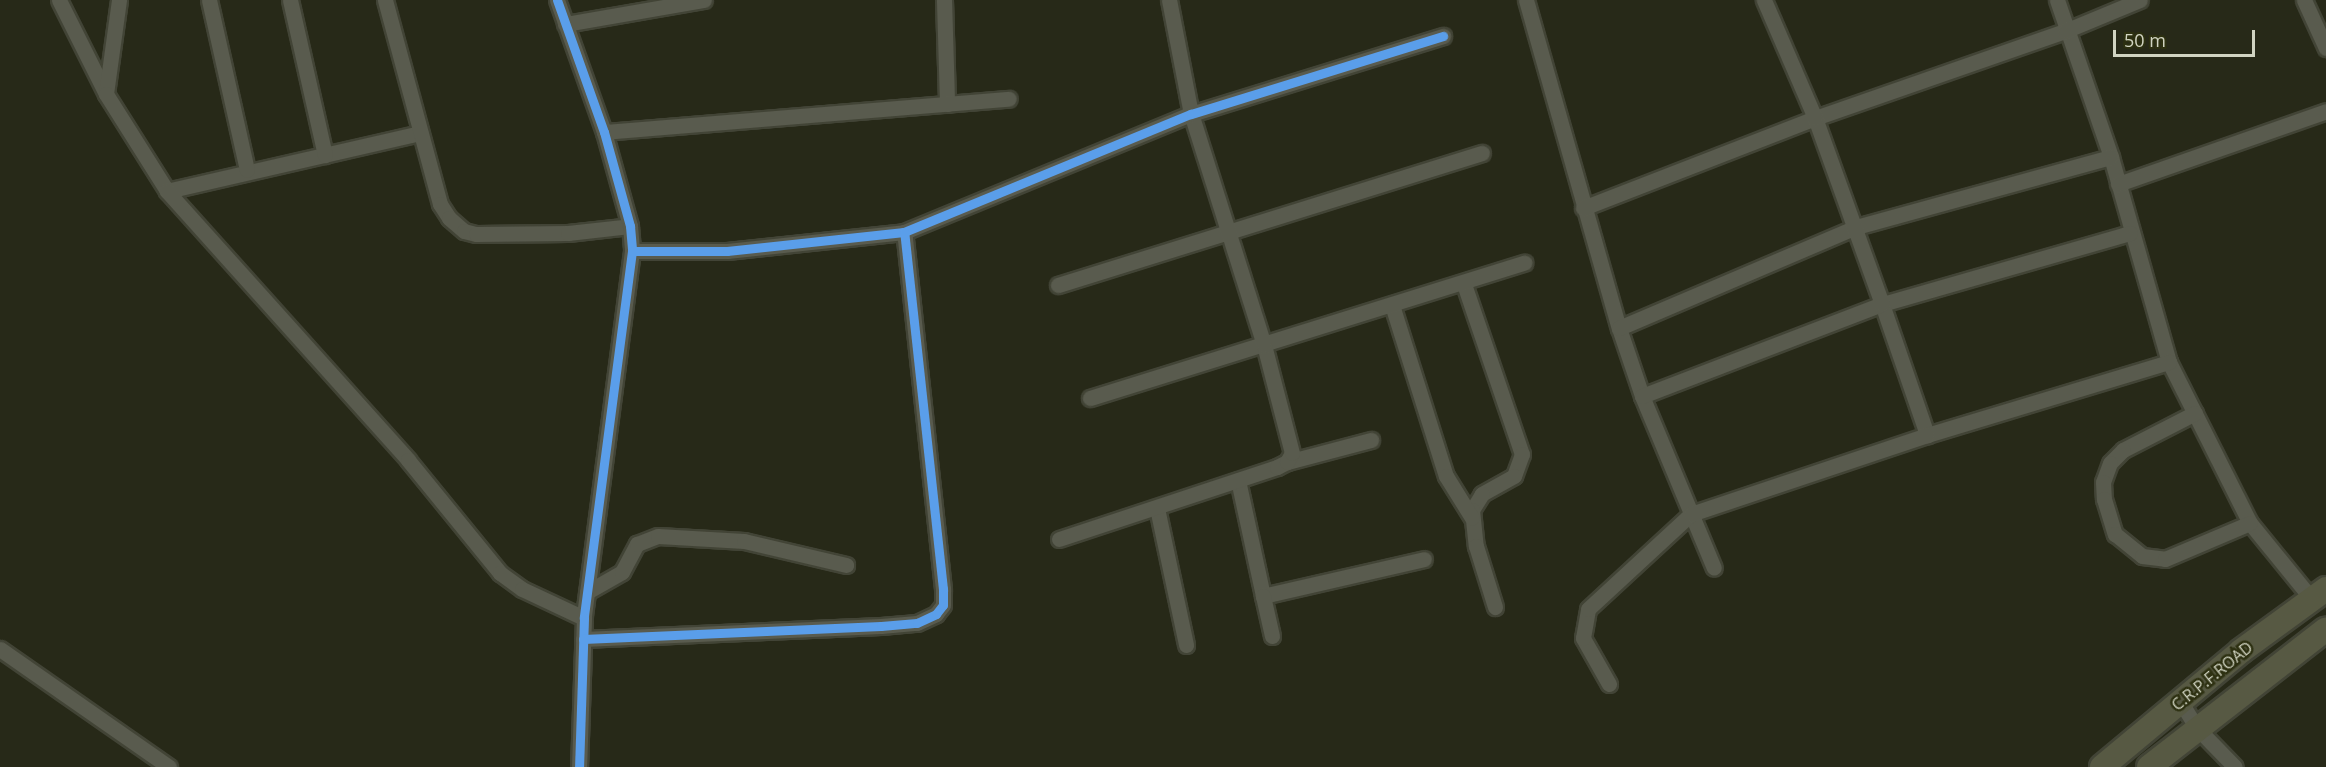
<!DOCTYPE html>
<style>
body{margin:0}
#map{position:relative;width:2326px;height:767px;overflow:hidden;background:#272918;font-family:"Open Sans",sans-serif}
div>[style]{position:absolute}
.roads{filter:drop-shadow(2px 0 #424436) drop-shadow(-2px 0 #424436) drop-shadow(0 2px #424436) drop-shadow(0 -2px #424436)}
.street>*{height:15px;margin:-7.5px;padding:0 7.5px;transform-origin:7.5px;border-radius:7.5px;background:#595b4e}
.primary>*{height:24px;margin:-12px;padding:0 12px;transform-origin:12px;border-radius:12px;background:#575943}
.cycleway>*{height:9px;margin:-4.5px;padding:0 4.5px;transform-origin:4.5px;border-radius:4.5px;background:#5a9eea}
span{translate:-50% -50%;white-space:nowrap;text-align:center;line-height:1.15;-webkit-text-stroke:5px #2d3011;paint-order:stroke}
.street-label{font-size:16px;color:#d1d4c2}
.scale{position:absolute;left:2113px;top:30px;width:142px;height:27px;box-sizing:border-box;border:3px solid #d1d4c2;border-top:0;padding-left:8px;font-size:18px;line-height:21px;white-space:nowrap;color:#d1d4c2;-webkit-text-stroke:4px #2d3011;paint-order:stroke}
</style>
<div id="map">
<div class="roads">
<div class="street">
<i style="left:59px;top:0;width:105px;rotate:63.4deg"></i>
<i style="left:119px;top:0;width:95px;rotate:97.9deg"></i>
<i style="left:106px;top:94px;width:115px;rotate:57.8deg"></i>
<i style="left:167px;top:191px;width:260px;rotate:-12.9deg"></i>
<i style="left:209px;top:0;width:174px;rotate:77.4deg"></i>
<i style="left:290px;top:0;width:159px;rotate:77.3deg"></i>
<i style="left:385px;top:0;width:211px;rotate:74.9deg"></i>
<i style="left:440px;top:204px;width:17px;rotate:57deg"></i>
<i style="left:449px;top:218px;width:20px;rotate:41deg"></i>
<i style="left:464px;top:231px;width:12px;rotate:14deg"></i>
<i style="left:476px;top:234px;width:92px;rotate:-0.6deg"></i>
<i style="left:568px;top:233px;width:62px;rotate:-6.4deg"></i>
<i style="left:557px;top:0;width:140px;rotate:70.4deg"></i>
<i style="left:604px;top:132px;width:98px;rotate:74.5deg"></i>
<i style="left:630px;top:226px;width:25px;rotate:85deg"></i>
<i style="left:632px;top:251px;width:370px;rotate:97.5deg"></i>
<i style="left:584px;top:618px;width:149px;rotate:91.9deg"></i>
<i style="left:944px;top:0;width:104px;rotate:88.3deg"></i>
<i style="left:1526px;top:0;width:341px;rotate:74.2deg"></i>
<i style="left:1619px;top:328px;width:72px;rotate:71.3deg"></i>
<i style="left:1642px;top:396px;width:186px;rotate:67.3deg"></i>
<i style="left:2057px;top:0;width:166px;rotate:71deg"></i>
<i style="left:2111px;top:157px;width:213px;rotate:74.2deg"></i>
<i style="left:2169px;top:362px;width:180px;rotate:63.3deg"></i>
<i style="left:2250px;top:523px;width:97px;rotate:50.9deg"></i>
<i style="left:2304px;top:0;width:53px;rotate:65.4deg"></i>
<i style="left:565px;top:24px;width:141px;rotate:-9.8deg"></i>
<i style="left:604px;top:132px;width:406px;rotate:-4.7deg"></i>
<i style="left:2118px;top:184px;width:220px;rotate:-19.3deg"></i>
<i style="left:167px;top:191px;width:361px;rotate:48.1deg"></i>
<i style="left:408px;top:460px;width:146px;rotate:50.8deg"></i>
<i style="left:500px;top:573px;width:27px;rotate:36deg"></i>
<i style="left:522px;top:589px;width:68px;rotate:25.1deg"></i>
<i style="left:1583px;top:208px;width:249px;rotate:-21.2deg"></i>
<i style="left:1815px;top:118px;width:265px;rotate:-19.2deg"></i>
<i style="left:2065px;top:31px;width:81px;rotate:-22.5deg"></i>
<i style="left:2130px;top:233px;width:258px;rotate:164deg"></i>
<i style="left:1882px;top:304px;width:139px;rotate:71deg"></i>
<i style="left:1927px;top:435px;width:253px;rotate:-16.8deg"></i>
<i style="left:632px;top:251px;width:95px"></i>
<i style="left:727px;top:251px;width:178px;rotate:-6.1deg"></i>
<i style="left:904px;top:232px;width:310px;rotate:-22.4deg"></i>
<i style="left:1191px;top:114px;width:264px;rotate:-17.2deg"></i>
<i style="left:1464px;top:284px;width:180px;rotate:71.2deg"></i>
<i style="left:1522px;top:454px;width:23px;rotate:110deg"></i>
<i style="left:1514px;top:476px;width:37px;rotate:151deg"></i>
<i style="left:1482px;top:494px;width:19px;rotate:122deg"></i>
<i style="left:1472px;top:510px;width:36px;rotate:84deg"></i>
<i style="left:1476px;top:546px;width:64px;rotate:72.7deg"></i>
<i style="left:1058px;top:285px;width:444px;rotate:-17.3deg"></i>
<i style="left:1392px;top:305px;width:179px;rotate:72.5deg"></i>
<i style="left:1446px;top:476px;width:49px;rotate:58.2deg"></i>
<i style="left:1619px;top:328px;width:258px;rotate:-23.1deg"></i>
<i style="left:1856px;top:227px;width:264px;rotate:-15.4deg"></i>
<i style="left:1642px;top:396px;width:257px;rotate:-21deg"></i>
<i style="left:1882px;top:304px;width:198px;rotate:-109.8deg"></i>
<i style="left:1815px;top:118px;width:129px;rotate:-113.4deg"></i>
<i style="left:1090px;top:398px;width:455px;rotate:-17.3deg"></i>
<i style="left:2195px;top:413px;width:81px;rotate:152.8deg"></i>
<i style="left:2123px;top:450px;width:18px;rotate:135deg"></i>
<i style="left:2110px;top:463px;width:20px;rotate:110deg"></i>
<i style="left:2103px;top:482px;width:17px;rotate:87deg"></i>
<i style="left:2104px;top:499px;width:37px;rotate:73deg"></i>
<i style="left:2115px;top:534px;width:35px;rotate:39deg"></i>
<i style="left:2142px;top:556px;width:23px;rotate:7deg"></i>
<i style="left:2165px;top:559px;width:92px;rotate:-23deg"></i>
<i style="left:1287px;top:462px;width:87px;rotate:-14.7deg"></i>
<i style="left:1238px;top:480px;width:119px;rotate:77.8deg"></i>
<i style="left:1263px;top:596px;width:165px;rotate:-12.9deg"></i>
<i style="left:1157px;top:508px;width:140px;rotate:78deg"></i>
<i style="left:1059px;top:539px;width:230px;rotate:-18.3deg"></i>
<i style="left:1277px;top:467px;width:11px;rotate:-27deg"></i>
<i style="left:1287px;top:462px;width:10px;rotate:-61deg"></i>
<i style="left:1292px;top:453px;width:112px;rotate:-104.5deg"></i>
<i style="left:1264px;top:345px;width:242px;rotate:-107.5deg"></i>
<i style="left:1191px;top:114px;width:116px;rotate:-100.9deg"></i>
<i style="left:587px;top:592px;width:40px;rotate:-29.7deg"></i>
<i style="left:622px;top:572px;width:32px;rotate:-62deg"></i>
<i style="left:637px;top:544px;width:22px;rotate:-21deg"></i>
<i style="left:658px;top:536px;width:86px;rotate:3.3deg"></i>
<i style="left:744px;top:541px;width:105px;rotate:13.2deg"></i>
<i style="left:1263px;top:596px;width:41px;rotate:77.3deg"></i>
<i style="left:583px;top:639px;width:298px;rotate:-2.5deg"></i>
<i style="left:881px;top:626px;width:36px;rotate:-5deg"></i>
<i style="left:917px;top:623px;width:21px;rotate:-25deg"></i>
<i style="left:936px;top:614px;width:11px;rotate:-52deg"></i>
<i style="left:943px;top:605px;width:16px;rotate:-90deg"></i>
<i style="left:943px;top:589px;width:359px;rotate:-96.2deg"></i>
<i style="left:0;top:649px;width:206px;rotate:34.9deg"></i>
<i style="left:1609px;top:684px;width:53px;rotate:-119.5deg"></i>
<i style="left:1583px;top:638px;width:29px;rotate:-80deg"></i>
<i style="left:1588px;top:609px;width:140px;rotate:-42.7deg"></i>
<i style="left:1691px;top:514px;width:249px;rotate:-18.5deg"></i>
<i style="left:2180px;top:701px;width:32px;rotate:58deg"></i>
<i style="left:2197px;top:728px;width:54px;rotate:45.7deg"></i>
</div>
<div class="primary">
<i style="left:2102px;top:767px;width:181px;rotate:-39.8deg"></i>
<i style="left:2241px;top:651px;width:105px;rotate:-36.1deg"></i>
<i style="left:2149px;top:767px;width:224px;rotate:-37.9deg"></i>
</div>
</div>
<div class="cycleway">
<i style="left:557px;top:0;width:140px;rotate:70.4deg"></i>
<i style="left:604px;top:132px;width:98px;rotate:74.5deg"></i>
<i style="left:630px;top:226px;width:25px;rotate:85deg"></i>
<i style="left:632px;top:251px;width:370px;rotate:97.5deg"></i>
<i style="left:584px;top:618px;width:149px;rotate:91.9deg"></i>
<i style="left:632px;top:251px;width:95px"></i>
<i style="left:727px;top:251px;width:178px;rotate:-6.1deg"></i>
<i style="left:904px;top:232px;width:310px;rotate:-22.4deg"></i>
<i style="left:1191px;top:114px;width:264px;rotate:-17.2deg"></i>
<i style="left:583px;top:639px;width:298px;rotate:-2.5deg"></i>
<i style="left:881px;top:626px;width:36px;rotate:-5deg"></i>
<i style="left:917px;top:623px;width:21px;rotate:-25deg"></i>
<i style="left:936px;top:614px;width:11px;rotate:-52deg"></i>
<i style="left:943px;top:605px;width:16px;rotate:-90deg"></i>
<i style="left:943px;top:589px;width:359px;rotate:-96.2deg"></i>
</div>
<div class="street-label">
<span style="left:2212px;top:676px;rotate:-39deg">C.R.P.F.ROAD</span>
</div>
<div class="scale">50 m</div>
</div>
